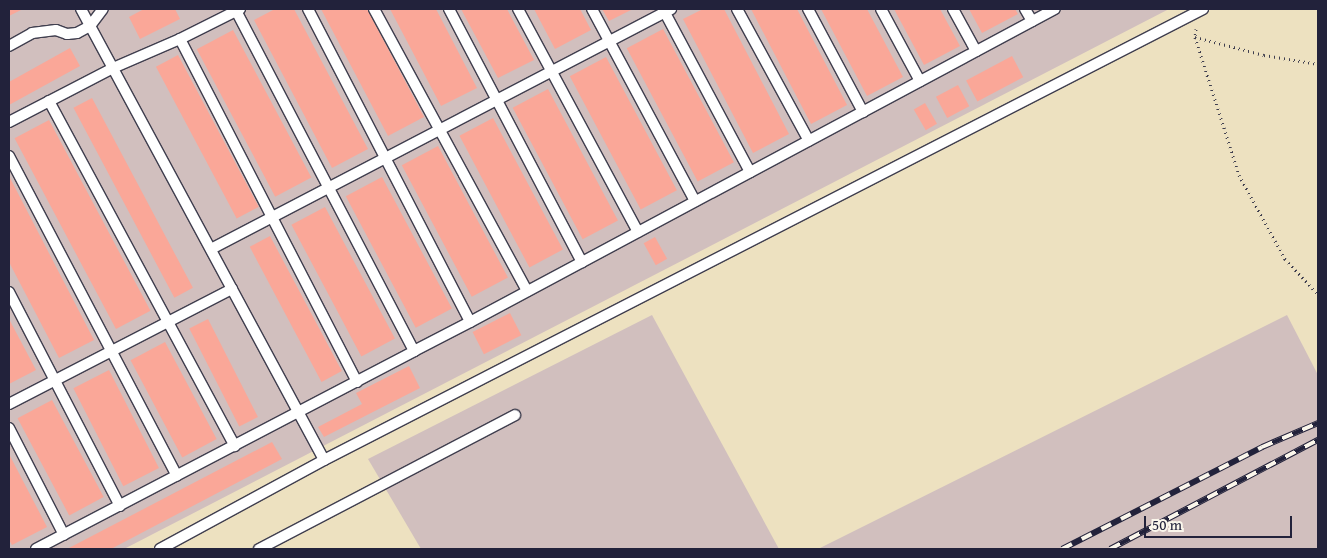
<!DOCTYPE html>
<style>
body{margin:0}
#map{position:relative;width:1327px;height:558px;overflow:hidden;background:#ede1c0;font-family:"Gentium Book Plus",serif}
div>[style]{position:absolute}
.industrial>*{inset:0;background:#d1bfbe}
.building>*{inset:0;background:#faa798;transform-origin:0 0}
.path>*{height:3px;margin-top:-1.5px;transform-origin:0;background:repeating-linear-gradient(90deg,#403f4f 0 1px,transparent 0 5px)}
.roads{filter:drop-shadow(1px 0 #403f4f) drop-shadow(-1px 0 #403f4f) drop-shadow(0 1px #403f4f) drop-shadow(0 -1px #403f4f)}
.service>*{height:10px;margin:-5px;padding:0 5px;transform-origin:5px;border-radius:5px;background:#fff}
.rail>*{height:5.5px;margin-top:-2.75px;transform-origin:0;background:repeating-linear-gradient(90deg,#fbf7ec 0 11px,#22223b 0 22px);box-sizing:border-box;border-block:1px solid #22223b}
span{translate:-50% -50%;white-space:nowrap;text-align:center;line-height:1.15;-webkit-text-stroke:4px #fbf7ec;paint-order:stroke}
.frame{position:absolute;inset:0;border:10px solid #22223b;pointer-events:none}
.scale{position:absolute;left:1144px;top:516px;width:148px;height:22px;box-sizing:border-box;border:2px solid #22223b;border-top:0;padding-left:6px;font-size:15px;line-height:18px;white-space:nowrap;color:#22223b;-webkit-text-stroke:4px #fbf7ec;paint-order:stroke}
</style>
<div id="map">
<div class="industrial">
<i style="clip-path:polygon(9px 9px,1169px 9px,124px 549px,9px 549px)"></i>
<i style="clip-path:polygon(652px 315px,779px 549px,421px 549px,368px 459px)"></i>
<i style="clip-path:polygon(1287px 315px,1318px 375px,1318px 549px,818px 549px)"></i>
</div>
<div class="building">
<i style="clip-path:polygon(9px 9px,23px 9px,9px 16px)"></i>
<i style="clip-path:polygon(144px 9px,175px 9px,180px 19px,140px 39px,129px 17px)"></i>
<i style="clip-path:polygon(275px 9px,294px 9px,368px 149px,332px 168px,254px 20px)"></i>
<i style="clip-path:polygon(321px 9px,367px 9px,424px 117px,388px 136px)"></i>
<i style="clip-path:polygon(390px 9px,436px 9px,477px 88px,441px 106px)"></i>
<i style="clip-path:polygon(461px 9px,507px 9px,534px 60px,498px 78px)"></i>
<i style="clip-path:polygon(534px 9px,580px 9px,591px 30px,555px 49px)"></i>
<i style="clip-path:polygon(602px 9px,633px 9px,609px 21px)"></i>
<i style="clip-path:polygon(703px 9px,724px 9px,789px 134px,753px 153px,683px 19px)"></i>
<i style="clip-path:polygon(751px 9px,797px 9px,847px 105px,811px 124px)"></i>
<i style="clip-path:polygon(821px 9px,867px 9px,903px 77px,867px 96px)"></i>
<i style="clip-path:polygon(894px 9px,940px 9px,960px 46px,924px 65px)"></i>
<i style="clip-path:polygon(969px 9px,1015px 9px,1018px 14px,982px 33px)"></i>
<i style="left:663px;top:29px;width:151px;height:41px;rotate:62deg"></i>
<i style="left:233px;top:30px;width:167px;height:41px;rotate:62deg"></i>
<i style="clip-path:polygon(70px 48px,80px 66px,9px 105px,9px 82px)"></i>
<i style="left:178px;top:55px;width:172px;height:25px;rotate:62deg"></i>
<i style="left:1012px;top:56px;width:24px;height:52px;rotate:62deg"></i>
<i style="left:606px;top:57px;width:151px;height:41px;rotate:62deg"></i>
<i style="left:958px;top:85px;width:24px;height:25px;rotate:62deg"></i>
<i style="left:548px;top:89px;width:149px;height:40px;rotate:62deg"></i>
<i style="left:92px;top:98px;width:215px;height:21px;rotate:62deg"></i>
<i style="left:925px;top:103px;width:24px;height:13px;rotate:60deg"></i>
<i style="left:493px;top:118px;width:149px;height:38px;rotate:62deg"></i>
<i style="left:49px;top:120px;width:216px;height:39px;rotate:62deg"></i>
<i style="left:438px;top:146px;width:149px;height:41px;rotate:62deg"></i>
<i style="clip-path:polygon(9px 176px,94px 340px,59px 358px,9px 262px)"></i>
<i style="left:382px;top:177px;width:149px;height:41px;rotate:62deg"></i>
<i style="left:325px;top:207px;width:149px;height:38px;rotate:62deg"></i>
<i style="left:270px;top:236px;width:153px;height:23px;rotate:62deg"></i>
<i style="left:655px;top:237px;width:25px;height:13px;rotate:61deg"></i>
<i style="left:510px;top:313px;width:25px;height:42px;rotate:63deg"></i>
<i style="clip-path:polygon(9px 319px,36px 370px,9px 384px)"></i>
<i style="left:208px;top:319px;width:110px;height:21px;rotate:63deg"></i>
<i style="left:165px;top:342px;width:110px;height:39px;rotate:62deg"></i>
<i style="clip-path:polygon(409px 366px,420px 388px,324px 437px,318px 427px,362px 404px,356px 393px)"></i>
<i style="left:109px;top:370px;width:110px;height:40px;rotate:63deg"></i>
<i style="left:52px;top:400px;width:110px;height:39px;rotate:62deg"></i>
<i style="clip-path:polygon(272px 442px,282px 459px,111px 549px,67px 549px)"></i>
<i style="clip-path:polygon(9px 454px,47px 527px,12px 545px,9px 540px)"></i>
</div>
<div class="path">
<i style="left:1196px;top:29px;width:8px;rotate:97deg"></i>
<i style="left:1195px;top:37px;width:145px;rotate:72.3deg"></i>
<i style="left:1239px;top:175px;width:96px;rotate:61.3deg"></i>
<i style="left:1285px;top:259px;width:48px;rotate:46.7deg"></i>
<i style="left:1195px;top:37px;width:71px;rotate:14.6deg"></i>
<i style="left:1264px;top:55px;width:55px;rotate:9.5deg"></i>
</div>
<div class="roads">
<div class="service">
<i style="left:81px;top:9px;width:512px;rotate:61.68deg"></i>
<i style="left:240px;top:9px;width:67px;rotate:153.4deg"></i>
<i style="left:180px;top:39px;width:386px;rotate:62.7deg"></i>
<i style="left:308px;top:9px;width:352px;rotate:62.6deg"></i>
<i style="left:470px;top:322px;width:663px;rotate:-28.15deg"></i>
<i style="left:374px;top:9px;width:321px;rotate:61.5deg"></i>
<i style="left:449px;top:9px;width:286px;rotate:62.3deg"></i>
<i style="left:518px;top:9px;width:253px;rotate:61.7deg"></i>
<i style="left:592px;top:9px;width:218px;rotate:61.8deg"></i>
<i style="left:663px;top:9px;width:185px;rotate:61.9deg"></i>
<i style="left:737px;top:9px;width:150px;rotate:61.4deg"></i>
<i style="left:808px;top:9px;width:117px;rotate:61.9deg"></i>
<i style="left:881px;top:9px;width:82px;rotate:61.6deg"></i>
<i style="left:953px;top:9px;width:48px;rotate:61.3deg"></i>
<i style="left:1025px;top:9px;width:14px;rotate:60deg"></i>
<i style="left:9px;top:46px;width:26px;rotate:-29deg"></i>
<i style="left:32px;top:33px;width:24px;rotate:-7deg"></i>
<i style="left:56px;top:30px;width:12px;rotate:20deg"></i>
<i style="left:67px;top:34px;width:10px;rotate:-6deg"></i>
<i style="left:77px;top:33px;width:15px;rotate:-28deg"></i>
<i style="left:90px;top:26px;width:21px;rotate:-53deg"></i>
<i style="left:49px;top:101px;width:392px;rotate:61.7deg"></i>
<i style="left:9px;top:122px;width:117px;rotate:-27.4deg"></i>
<i style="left:113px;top:68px;width:73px;rotate:-23.4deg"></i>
<i style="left:9px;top:156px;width:361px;rotate:62.3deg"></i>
<i style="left:211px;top:249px;width:519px;rotate:-27.55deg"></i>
<i style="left:9px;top:292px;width:241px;rotate:62.6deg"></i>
<i style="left:414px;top:351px;width:63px;rotate:-27.4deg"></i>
<i style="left:9px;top:404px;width:251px;rotate:-27.3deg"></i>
<i style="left:9px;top:428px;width:120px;rotate:62.8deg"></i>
<i style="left:36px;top:549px;width:427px;rotate:-27.6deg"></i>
<i style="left:414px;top:351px;width:384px;rotate:-117.6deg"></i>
<i style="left:160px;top:549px;width:187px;rotate:-28.5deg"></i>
<i style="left:324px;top:460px;width:988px;rotate:-27.16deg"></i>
<i style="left:259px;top:549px;width:289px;rotate:-27.6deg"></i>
</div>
</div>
<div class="rail">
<i style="left:1062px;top:549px;width:225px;rotate:-27deg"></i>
<i style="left:1262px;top:447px;width:61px;rotate:-23.2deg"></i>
<i style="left:1110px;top:549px;width:235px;rotate:-27.7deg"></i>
</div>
<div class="frame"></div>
<div class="scale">50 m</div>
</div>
